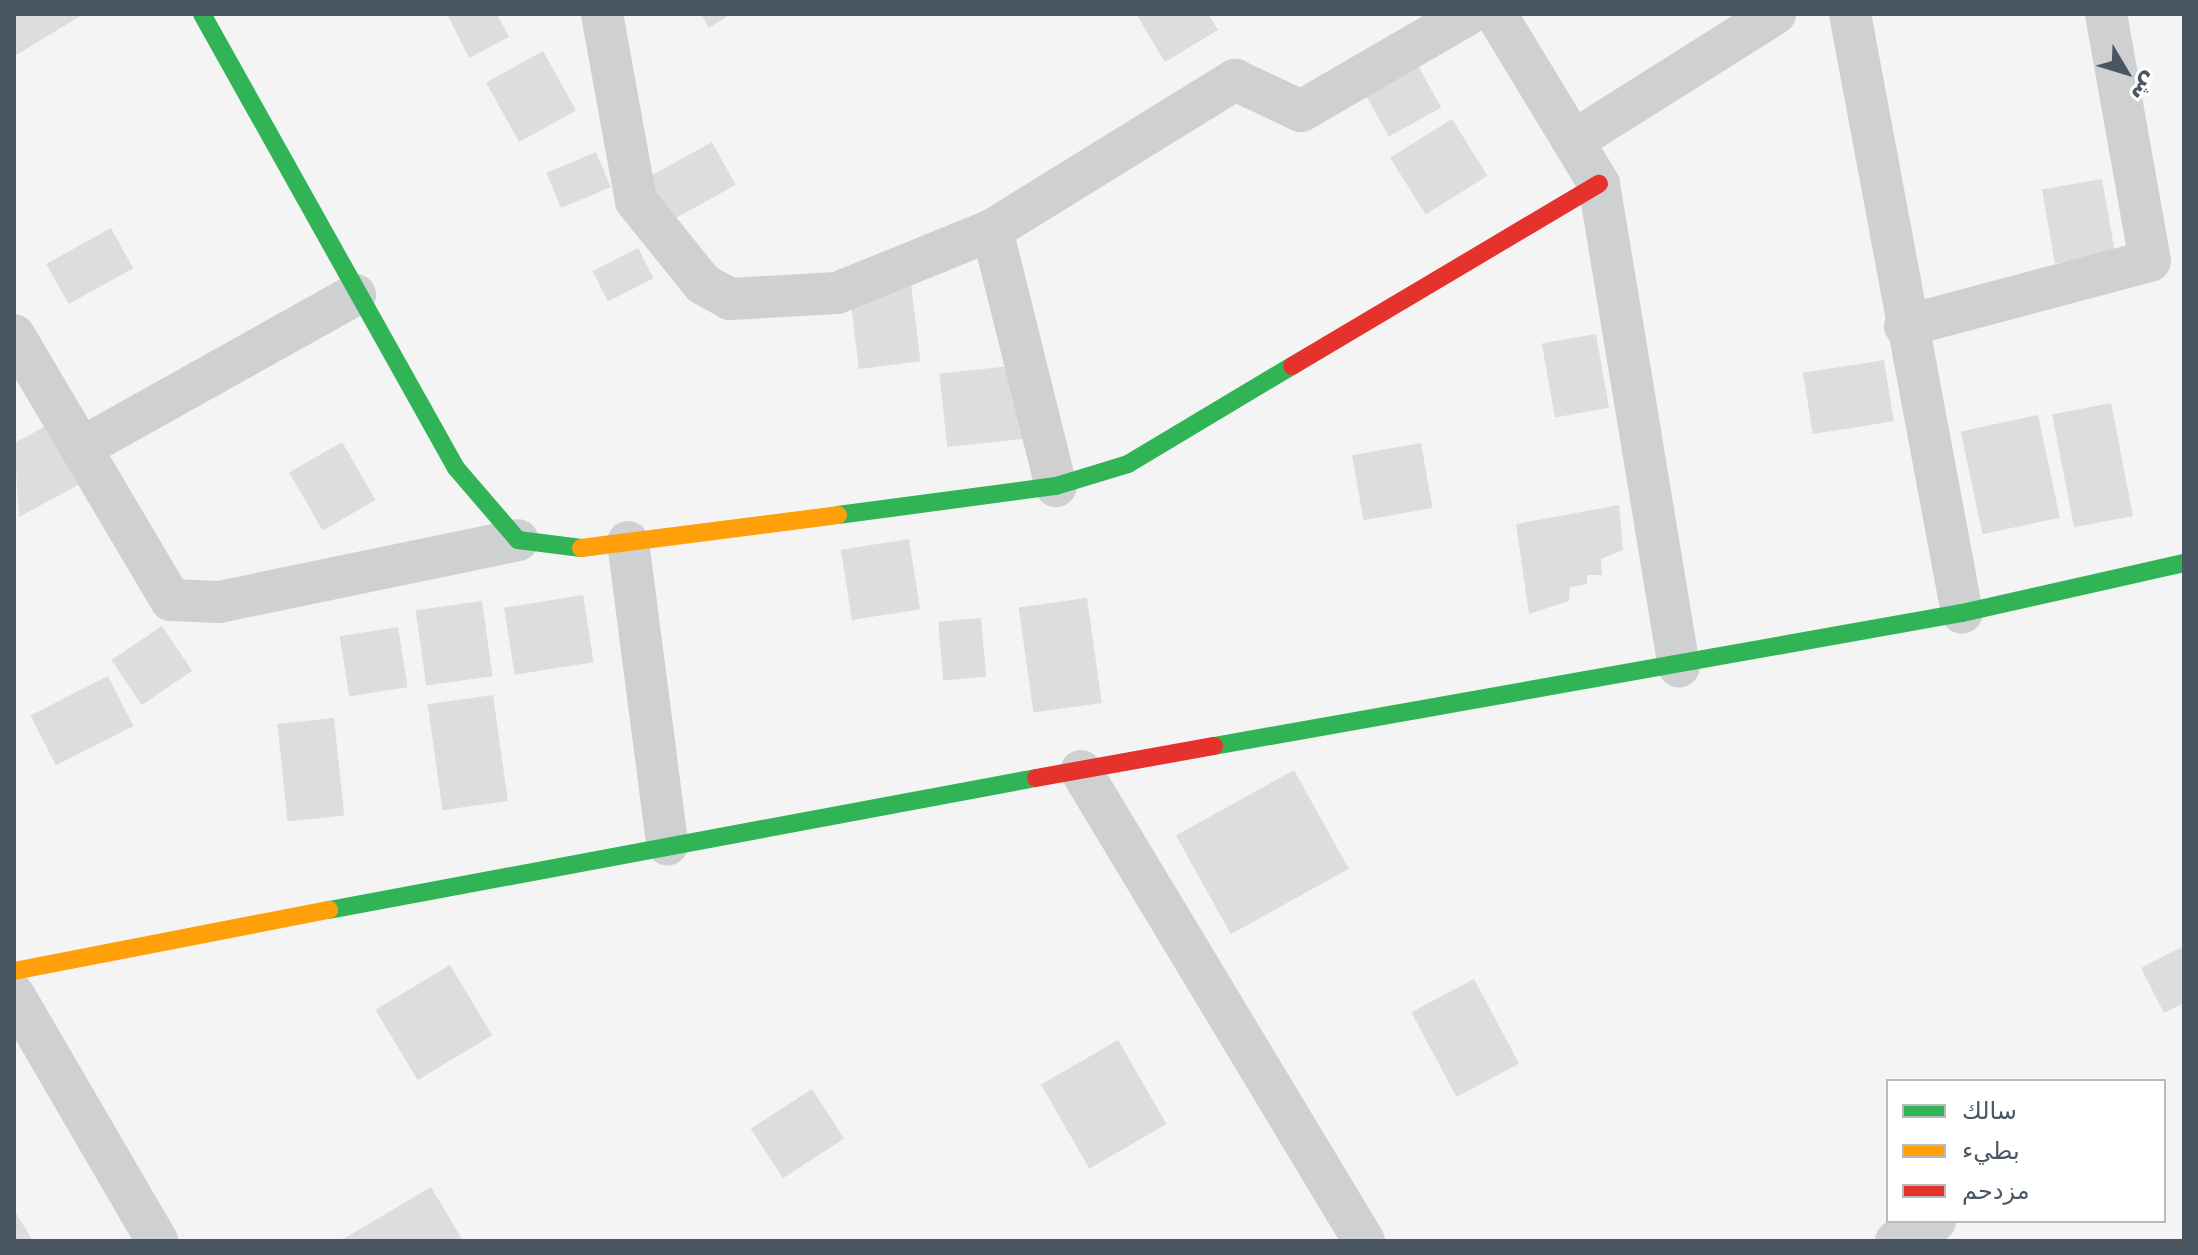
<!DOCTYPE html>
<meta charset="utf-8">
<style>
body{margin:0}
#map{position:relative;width:2198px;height:1255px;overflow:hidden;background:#f4f4f4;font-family:"DejaVu Sans","Noto Naskh Arabic",sans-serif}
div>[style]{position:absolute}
.building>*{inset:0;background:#ddddde;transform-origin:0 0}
.street>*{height:42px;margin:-21px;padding:0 21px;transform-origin:21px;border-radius:21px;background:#ced0d2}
.fast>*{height:18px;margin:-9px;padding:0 9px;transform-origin:9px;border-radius:9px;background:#30b455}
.slow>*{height:18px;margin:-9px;padding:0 9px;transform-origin:9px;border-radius:9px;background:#ff9f0a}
.jam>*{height:18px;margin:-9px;padding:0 9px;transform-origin:9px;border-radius:9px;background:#e5322d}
span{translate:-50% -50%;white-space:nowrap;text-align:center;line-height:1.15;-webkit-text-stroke:7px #fff;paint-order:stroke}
.frame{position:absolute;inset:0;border:16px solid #4a5661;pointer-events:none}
.legend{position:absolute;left:1886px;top:1079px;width:280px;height:144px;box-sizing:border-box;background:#fff;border:2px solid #b7bbc0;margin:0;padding:10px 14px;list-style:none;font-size:24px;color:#4a5661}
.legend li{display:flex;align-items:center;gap:16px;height:40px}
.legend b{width:40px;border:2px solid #b7bbc0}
.north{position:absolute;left:2086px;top:32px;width:80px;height:80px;-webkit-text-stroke:6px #fff;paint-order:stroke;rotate:128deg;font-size:22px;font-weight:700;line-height:32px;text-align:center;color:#4a5661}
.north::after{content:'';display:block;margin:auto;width:28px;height:36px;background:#4a5661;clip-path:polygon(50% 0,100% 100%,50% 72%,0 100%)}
</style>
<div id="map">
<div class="building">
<i style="clip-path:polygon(14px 14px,84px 14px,16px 55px)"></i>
<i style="clip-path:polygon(447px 14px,497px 14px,509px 37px,469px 58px)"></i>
<i style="clip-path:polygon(701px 14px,731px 14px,709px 28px)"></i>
<i style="clip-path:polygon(1136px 14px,1208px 14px,1218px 30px,1165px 62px)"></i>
<i style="left:543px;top:51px;width:68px;height:65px;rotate:61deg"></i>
<i style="left:1416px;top:62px;width:52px;height:60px;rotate:61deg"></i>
<i style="left:1452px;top:119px;width:67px;height:73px;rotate:58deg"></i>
<i style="left:712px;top:142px;width:49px;height:78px;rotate:61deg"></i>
<i style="left:596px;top:152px;width:38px;height:54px;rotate:67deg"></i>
<i style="left:2102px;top:179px;width:75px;height:61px;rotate:80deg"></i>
<i style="left:111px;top:228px;width:46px;height:74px;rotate:61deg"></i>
<i style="left:638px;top:248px;width:34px;height:51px;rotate:63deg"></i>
<i style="left:910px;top:276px;width:86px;height:62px;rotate:83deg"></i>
<i style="left:1596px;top:334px;width:75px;height:55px;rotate:80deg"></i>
<i style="left:1884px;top:360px;width:62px;height:82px;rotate:81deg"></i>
<i style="left:1020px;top:365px;width:74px;height:81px;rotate:84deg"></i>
<i style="left:2111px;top:403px;width:115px;height:60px;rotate:79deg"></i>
<i style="left:2038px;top:415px;width:105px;height:79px;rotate:78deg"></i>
<i style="clip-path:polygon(46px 426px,78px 485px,19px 517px,14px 443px)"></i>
<i style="left:342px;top:442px;width:67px;height:61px;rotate:60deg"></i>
<i style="left:1421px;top:443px;width:66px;height:70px;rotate:80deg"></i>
<i style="clip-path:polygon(1619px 505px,1623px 550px,1601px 559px,1602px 575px,1587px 575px,1587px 584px,1570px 587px,1569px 601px,1529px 614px,1516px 524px)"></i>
<i style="left:909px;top:539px;width:71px;height:69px;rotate:81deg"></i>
<i style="left:583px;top:595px;width:68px;height:80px;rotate:81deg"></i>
<i style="left:1087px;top:598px;width:106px;height:69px;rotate:82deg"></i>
<i style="left:482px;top:601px;width:76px;height:67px;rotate:82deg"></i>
<i style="left:981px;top:618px;width:59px;height:43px;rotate:85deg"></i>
<i style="left:162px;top:626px;width:54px;height:61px;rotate:56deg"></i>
<i style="left:398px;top:627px;width:61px;height:59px;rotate:81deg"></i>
<i style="left:108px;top:676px;width:56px;height:87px;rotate:63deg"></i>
<i style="left:493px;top:695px;width:107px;height:66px;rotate:82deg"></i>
<i style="left:334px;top:718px;width:98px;height:57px;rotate:84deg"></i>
<i style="left:1294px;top:770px;width:113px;height:135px;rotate:61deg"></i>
<i style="clip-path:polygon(2184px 946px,2184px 1003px,2164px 1013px,2141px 968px)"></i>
<i style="left:450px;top:965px;width:82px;height:87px;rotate:59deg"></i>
<i style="left:1474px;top:979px;width:96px;height:71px;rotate:62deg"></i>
<i style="left:1118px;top:1040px;width:97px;height:89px;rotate:60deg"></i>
<i style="left:812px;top:1089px;width:59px;height:73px;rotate:57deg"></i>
<i style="clip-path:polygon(431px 1187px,463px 1241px,340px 1241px)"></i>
<i style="clip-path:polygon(14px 1210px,33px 1241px,14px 1241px)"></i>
</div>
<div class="street">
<i style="left:602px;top:14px;width:190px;rotate:79.7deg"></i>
<i style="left:636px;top:201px;width:107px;rotate:51.1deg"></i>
<i style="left:703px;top:284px;width:31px;rotate:29deg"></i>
<i style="left:730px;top:299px;width:107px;rotate:-3.2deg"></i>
<i style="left:837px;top:293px;width:167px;rotate:-22.1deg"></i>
<i style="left:992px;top:230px;width:286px;rotate:-31.7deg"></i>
<i style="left:1235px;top:80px;width:73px;rotate:25.2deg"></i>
<i style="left:1301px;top:111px;width:193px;rotate:-30.1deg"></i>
<i style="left:1496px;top:14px;width:199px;rotate:58.8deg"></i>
<i style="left:1599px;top:184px;width:489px;rotate:80.6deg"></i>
<i style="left:1850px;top:14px;width:609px;rotate:79.41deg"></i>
<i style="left:1573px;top:141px;width:239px;rotate:-32.2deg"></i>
<i style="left:992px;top:230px;width:264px;rotate:76deg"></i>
<i style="left:1905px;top:326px;width:253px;rotate:-14.9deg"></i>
<i style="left:2150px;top:261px;width:251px;rotate:-100.1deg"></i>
<i style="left:14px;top:335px;width:308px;rotate:59.4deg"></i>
<i style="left:171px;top:600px;width:48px;rotate:2.4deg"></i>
<i style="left:219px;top:602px;width:305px;rotate:-11.7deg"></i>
<i style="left:81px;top:448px;width:314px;rotate:-29.2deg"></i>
<i style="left:628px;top:542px;width:305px;rotate:82.6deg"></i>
<i style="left:1081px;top:771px;width:549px;rotate:58.95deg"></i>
<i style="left:14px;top:995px;width:285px;rotate:59.8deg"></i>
<i style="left:1896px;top:1241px;width:44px;rotate:-27.1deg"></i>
</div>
<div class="fast">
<i style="left:202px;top:14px;width:520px;rotate:60.77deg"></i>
<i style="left:456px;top:468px;width:95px;rotate:49.3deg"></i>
<i style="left:518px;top:540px;width:64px;rotate:7.2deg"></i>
<i style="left:838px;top:515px;width:220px;rotate:-7.6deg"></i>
<i style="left:1056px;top:486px;width:75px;rotate:-17deg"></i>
<i style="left:1128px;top:464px;width:191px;rotate:-30.9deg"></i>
<i style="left:1214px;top:746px;width:760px;rotate:-10.08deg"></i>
<i style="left:1962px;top:613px;width:228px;rotate:-12.7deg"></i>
<i style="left:329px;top:910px;width:719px;rotate:-10.58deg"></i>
</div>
<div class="slow">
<i style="left:581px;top:548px;width:259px;rotate:-7.3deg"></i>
<i style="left:14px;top:971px;width:321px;rotate:-11deg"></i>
</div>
<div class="jam">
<i style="left:1292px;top:366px;width:357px;rotate:-30.7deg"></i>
<i style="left:1036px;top:778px;width:181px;rotate:-10.2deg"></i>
</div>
<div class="frame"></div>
<ul class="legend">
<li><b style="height:10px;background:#30b455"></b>سالك</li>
<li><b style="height:10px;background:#ff9f0a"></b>بطيء</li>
<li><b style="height:10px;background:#e5322d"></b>مزدحم</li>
</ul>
<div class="north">ش</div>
</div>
